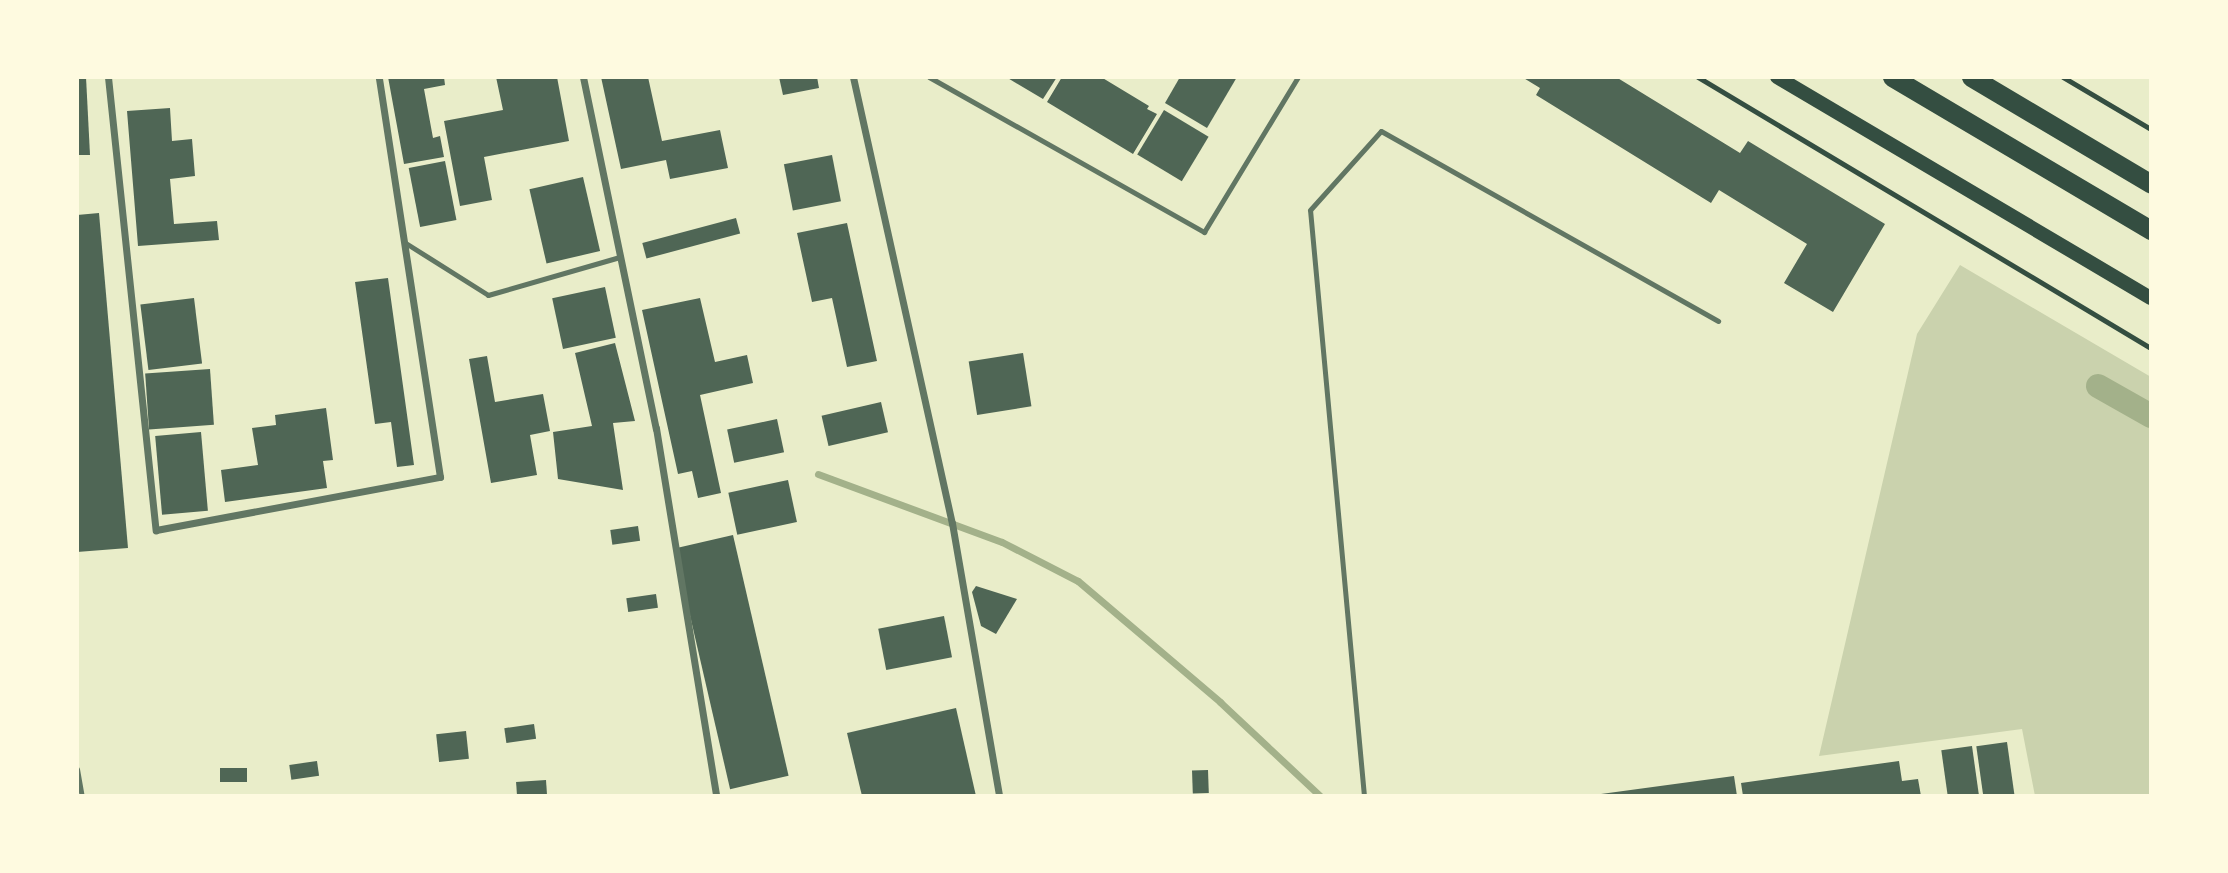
<!DOCTYPE html>
<style>
body{margin:0}
#map{position:relative;width:2228px;height:873px;overflow:hidden;background:#e9edc9;font-family:Lato,sans-serif}
div>[style]{position:absolute}
.green>*{inset:0;background:#cad2ad}
.stream>*{height:7px;margin:-3.5px;padding:0 3.5px;transform-origin:3.5px;border-radius:3.5px;background:#a3b18a}
.canal>*{height:24px;margin:-12px;padding:0 12px;transform-origin:12px;border-radius:12px;background:#a3b18a}
.building>*{inset:0;background:#4f6655;transform-origin:0 0}
.path>*{height:4.5px;margin:-2.25px;padding:0 2.25px;transform-origin:2.25px;border-radius:2.25px;background:#344e41}
.service>*{height:5px;margin:-2.5px;padding:0 2.5px;transform-origin:2.5px;border-radius:2.5px;background:#617663}
.minor>*{height:7px;margin:-3.5px;padding:0 3.5px;transform-origin:3.5px;border-radius:3.5px;background:#617663}
.secondary>*{height:14px;margin:-7px;padding:0 7px;transform-origin:7px;border-radius:7px;background:#344e41}
.trunk>*{height:19px;margin:-9.5px;padding:0 9.5px;transform-origin:9.5px;border-radius:9.5px;background:#344e41}
span{translate:-50% -50%;white-space:nowrap;text-align:center;line-height:1.15;-webkit-text-stroke:5px #fefae0;paint-order:stroke}
.frame{position:absolute;inset:0;border:79px solid #fefae0;pointer-events:none}
</style>
<div id="map">
<div class="green">
<i style="clip-path:polygon(1960px 265px,2151px 377px,2151px 796px,2035px 796px,2022px 729px,1819px 756px,1917px 334px)"></i>
</div>
<div class="stream">
<i style="left:818px;top:474px;width:196px;rotate:20.3deg"></i>
<i style="left:1002px;top:542px;width:85px;rotate:27.2deg"></i>
<i style="left:1078px;top:581px;width:187px;rotate:40.4deg"></i>
<i style="left:1220px;top:702px;width:137px;rotate:43.2deg"></i>
</div>
<div class="canal">
<i style="left:2098px;top:386px;width:61px;rotate:29.5deg"></i>
</div>
<div class="building">
<i style="clip-path:polygon(77px 77px,86px 77px,90px 155px,77px 155px)"></i>
<i style="clip-path:polygon(388px 77px,444px 77px,445px 85px,424px 89px,433px 138px,440px 136px,444px 157px,404px 164px)"></i>
<i style="clip-path:polygon(496px 77px,557px 77px,569px 141px,484px 157px,492px 200px,460px 206px,444px 121px,503px 110px)"></i>
<i style="clip-path:polygon(601px 77px,648px 77px,662px 141px,720px 130px,728px 168px,670px 179px,666px 160px,621px 169px)"></i>
<i style="clip-path:polygon(779px 77px,817px 77px,819px 88px,783px 95px)"></i>
<i style="clip-path:polygon(1006px 77px,1057px 77px,1043px 99px)"></i>
<i style="clip-path:polygon(1062px 77px,1101px 77px,1149px 106px,1147px 109px,1157px 114px,1133px 154px,1047px 102px)"></i>
<i style="clip-path:polygon(1180px 77px,1237px 77px,1207px 128px,1165px 103px)"></i>
<i style="clip-path:polygon(1522px 77px,1616px 77px,1740px 153px,1748px 141px,1885px 224px,1833px 312px,1784px 283px,1807px 244px,1719px 190px,1711px 203px,1536px 95px,1540px 88px)"></i>
<i style="clip-path:polygon(170px 108px,172px 141px,192px 139px,195px 176px,170px 179px,174px 224px,217px 221px,219px 240px,138px 246px,127px 111px)"></i>
<i style="left:1164px;top:110px;width:52px;height:52px;rotate:31deg"></i>
<i style="left:832px;top:155px;width:47px;height:49px;rotate:79deg"></i>
<i style="left:445px;top:161px;width:60px;height:37px;rotate:79deg"></i>
<i style="left:583px;top:177px;width:76px;height:55px;rotate:77deg"></i>
<i style="clip-path:polygon(99px 213px,128px 548px,77px 552px,77px 215px)"></i>
<i style="left:736px;top:218px;width:16px;height:97px;rotate:75deg"></i>
<i style="clip-path:polygon(847px 223px,877px 361px,847px 367px,832px 298px,812px 302px,797px 233px)"></i>
<i style="clip-path:polygon(388px 278px,414px 465px,397px 467px,391px 422px,375px 424px,355px 282px)"></i>
<i style="left:605px;top:287px;width:52px;height:54px;rotate:78deg"></i>
<i style="left:194px;top:298px;width:66px;height:54px;rotate:83deg"></i>
<i style="clip-path:polygon(700px 298px,715px 362px,747px 355px,753px 383px,700px 395px,721px 493px,698px 498px,692px 471px,678px 474px,642px 310px)"></i>
<i style="clip-path:polygon(615px 343px,635px 421px,613px 423px,623px 490px,558px 479px,553px 432px,592px 426px,575px 353px)"></i>
<i style="left:1023px;top:353px;width:54px;height:55px;rotate:81deg"></i>
<i style="clip-path:polygon(487px 356px,495px 402px,543px 394px,550px 431px,530px 435px,537px 475px,491px 483px,469px 359px)"></i>
<i style="left:210px;top:369px;width:56px;height:65px;rotate:86deg"></i>
<i style="left:881px;top:402px;width:31px;height:61px;rotate:77deg"></i>
<i style="clip-path:polygon(326px 408px,333px 460px,323px 461px,327px 488px,225px 502px,221px 470px,258px 465px,252px 428px,276px 425px,275px 415px)"></i>
<i style="left:777px;top:419px;width:34px;height:51px;rotate:78deg"></i>
<i style="left:201px;top:432px;width:79px;height:46px;rotate:85deg"></i>
<i style="left:788px;top:480px;width:43px;height:61px;rotate:78deg"></i>
<i style="left:638px;top:526px;width:15px;height:28px;rotate:82deg"></i>
<i style="left:733px;top:535px;width:247px;height:60px;rotate:77deg"></i>
<i style="clip-path:polygon(976px 586px,1017px 599px,996px 634px,981px 626px,972px 592px)"></i>
<i style="left:656px;top:594px;width:14px;height:30px;rotate:82deg"></i>
<i style="left:944px;top:616px;width:42px;height:67px;rotate:79deg"></i>
<i style="clip-path:polygon(956px 708px,976px 796px,862px 796px,847px 733px)"></i>
<i style="left:534px;top:724px;width:15px;height:30px;rotate:82deg"></i>
<i style="left:466px;top:731px;width:28px;height:30px;rotate:84deg"></i>
<i style="left:2007px;top:742px;width:55px;height:31px;rotate:82deg"></i>
<i style="left:1972px;top:746px;width:50px;height:31px;rotate:82deg"></i>
<i style="left:317px;top:761px;width:15px;height:28px;rotate:82deg"></i>
<i style="clip-path:polygon(1899px 761px,1902px 781px,1918px 779px,1921px 796px,1743px 796px,1741px 783px)"></i>
<i style="left:247px;top:768px;width:14px;height:27px;rotate:90deg"></i>
<i style="left:1208px;top:770px;width:23px;height:16px;rotate:88deg"></i>
<i style="clip-path:polygon(1734px 776px,1737px 796px,1601px 796px,1601px 794px)"></i>
<i style="left:546px;top:780px;width:15px;height:30px;rotate:86deg"></i>
</div>
<div class="path">
<i style="left:1698px;top:77px;width:528px;rotate:30.89deg"></i>
<i style="left:2063px;top:77px;width:102px;rotate:30.6deg"></i>
</div>
<div class="service">
<i style="left:929px;top:77px;width:316px;rotate:29.4deg"></i>
<i style="left:1204px;top:232px;width:181px;rotate:-58.8deg"></i>
<i style="left:404px;top:242px;width:99px;rotate:32.2deg"></i>
<i style="left:488px;top:295px;width:137px;rotate:-16.1deg"></i>
<i style="left:77px;top:769px;width:27px;rotate:80deg"></i>
<i style="left:1364px;top:796px;width:588px;rotate:-95.26deg"></i>
<i style="left:1310px;top:210px;width:106px;rotate:-48.1deg"></i>
<i style="left:1381px;top:131px;width:387px;rotate:29.4deg"></i>
</div>
<div class="minor">
<i style="left:108px;top:77px;width:456px;rotate:84deg"></i>
<i style="left:156px;top:530px;width:289px;rotate:-10.6deg"></i>
<i style="left:440px;top:477px;width:405px;rotate:-98.7deg"></i>
<i style="left:583px;top:77px;width:359px;rotate:78.3deg"></i>
<i style="left:656px;top:428px;width:373px;rotate:80.7deg"></i>
<i style="left:853px;top:77px;width:457px;rotate:77.5deg"></i>
<i style="left:952px;top:523px;width:277px;rotate:80.2deg"></i>
</div>
<div class="secondary">
<i style="left:1777px;top:77px;width:434px;rotate:30.6deg"></i>
</div>
<div class="trunk">
<i style="left:1892px;top:77px;width:301px;rotate:30.6deg"></i>
<i style="left:1971px;top:77px;width:209px;rotate:30.7deg"></i>
</div>
<div class="frame"></div>
</div>
